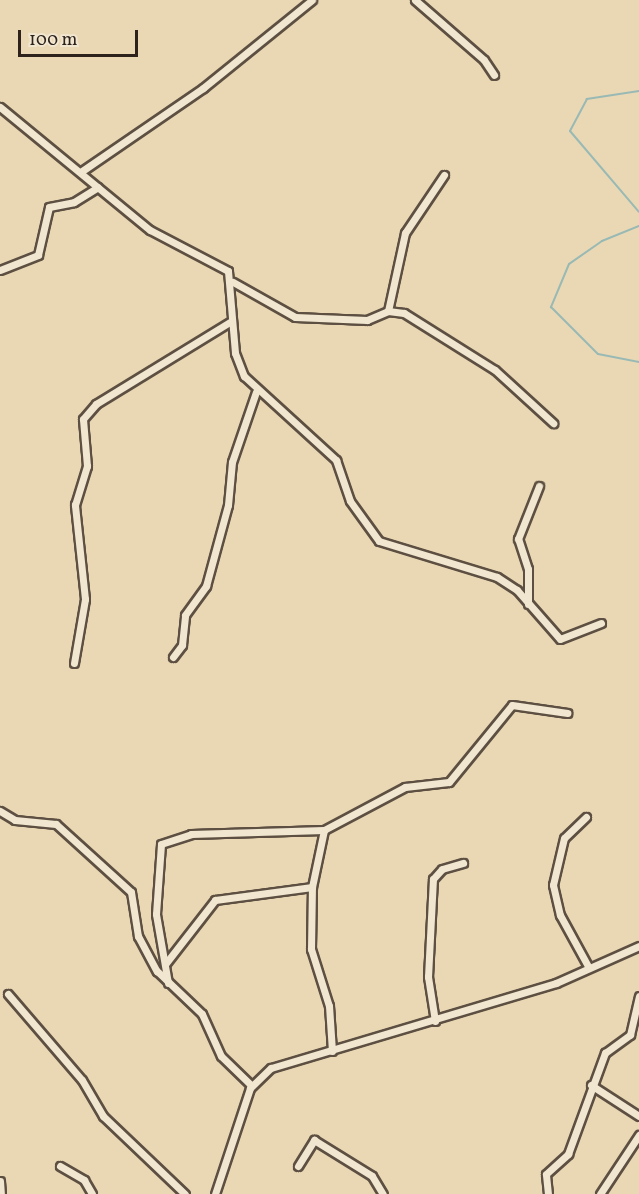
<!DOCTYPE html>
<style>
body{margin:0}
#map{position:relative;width:639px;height:1194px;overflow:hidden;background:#ead8b5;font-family:Vollkorn,serif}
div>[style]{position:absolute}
.stream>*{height:2px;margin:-1px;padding:0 1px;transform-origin:1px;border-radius:1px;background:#99b9b4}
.roads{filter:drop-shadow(2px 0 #5d5042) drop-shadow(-2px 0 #5d5042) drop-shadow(0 2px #5d5042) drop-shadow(0 -2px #5d5042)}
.minor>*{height:7px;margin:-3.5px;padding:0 3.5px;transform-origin:3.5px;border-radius:3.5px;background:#f1e6cf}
span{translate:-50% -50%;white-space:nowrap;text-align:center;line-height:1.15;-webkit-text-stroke:4.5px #f1e6cf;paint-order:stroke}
.scale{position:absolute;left:18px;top:30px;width:120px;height:27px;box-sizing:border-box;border:3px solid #2e221c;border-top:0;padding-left:8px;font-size:18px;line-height:21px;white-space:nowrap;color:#2e221c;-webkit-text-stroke:4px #f1e6cf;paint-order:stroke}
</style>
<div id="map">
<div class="stream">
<i style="left:639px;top:91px;width:53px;rotate:171.3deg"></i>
<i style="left:587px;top:99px;width:36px;rotate:118deg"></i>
<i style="left:570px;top:131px;width:106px;rotate:49.6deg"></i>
<i style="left:639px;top:226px;width:40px;rotate:158deg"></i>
<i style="left:602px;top:241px;width:40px;rotate:145.1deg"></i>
<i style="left:569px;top:264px;width:47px;rotate:112.7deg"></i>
<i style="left:551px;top:307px;width:66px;rotate:45deg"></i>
<i style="left:598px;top:354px;width:42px;rotate:11deg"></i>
</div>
<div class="roads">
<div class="minor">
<i style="left:415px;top:0;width:91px;rotate:41deg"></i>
<i style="left:484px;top:60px;width:18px;rotate:56deg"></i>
<i style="left:0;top:107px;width:194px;rotate:39.4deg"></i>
<i style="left:150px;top:230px;width:88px;rotate:27.7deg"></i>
<i style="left:228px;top:271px;width:82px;rotate:85.1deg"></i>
<i style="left:235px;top:353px;width:25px;rotate:69deg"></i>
<i style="left:244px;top:376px;width:125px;rotate:42.4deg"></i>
<i style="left:336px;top:460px;width:43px;rotate:71.1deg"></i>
<i style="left:350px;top:501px;width:49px;rotate:54.1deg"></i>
<i style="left:379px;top:541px;width:123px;rotate:17deg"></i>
<i style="left:497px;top:577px;width:24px;rotate:33deg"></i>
<i style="left:517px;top:590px;width:65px;rotate:48.7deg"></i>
<i style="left:560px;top:639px;width:44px;rotate:-21.3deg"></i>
<i style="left:82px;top:171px;width:147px;rotate:-34.4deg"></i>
<i style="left:203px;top:88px;width:140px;rotate:-38.9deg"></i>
<i style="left:0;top:270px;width:41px;rotate:-21.5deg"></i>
<i style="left:38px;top:255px;width:49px;rotate:-77.1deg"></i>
<i style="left:49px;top:207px;width:25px;rotate:-11deg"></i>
<i style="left:74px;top:202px;width:28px;rotate:-32deg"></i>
<i style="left:233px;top:282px;width:71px;rotate:29.4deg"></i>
<i style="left:295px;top:317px;width:72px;rotate:2.4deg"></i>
<i style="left:367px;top:320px;width:23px;rotate:-23deg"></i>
<i style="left:388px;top:311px;width:16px;rotate:7deg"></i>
<i style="left:404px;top:313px;width:107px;rotate:32.1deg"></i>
<i style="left:495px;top:370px;width:79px;rotate:42.4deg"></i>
<i style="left:388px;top:311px;width:80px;rotate:-77.7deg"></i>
<i style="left:405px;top:233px;width:70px;rotate:-56.1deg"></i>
<i style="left:528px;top:604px;width:35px;rotate:-90deg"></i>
<i style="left:528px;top:569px;width:32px;rotate:-108deg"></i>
<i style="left:518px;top:539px;width:57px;rotate:-68.4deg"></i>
<i style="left:173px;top:657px;width:15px;rotate:-53deg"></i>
<i style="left:182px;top:645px;width:30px;rotate:-84deg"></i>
<i style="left:185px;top:615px;width:36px;rotate:-54deg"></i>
<i style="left:206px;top:586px;width:84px;rotate:-74.8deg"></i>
<i style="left:228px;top:505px;width:43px;rotate:-84.7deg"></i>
<i style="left:232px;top:462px;width:74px;rotate:-71.1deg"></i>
<i style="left:74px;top:663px;width:65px;rotate:-80.2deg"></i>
<i style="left:85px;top:599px;width:95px;rotate:-96.1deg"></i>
<i style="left:75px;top:505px;width:41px;rotate:-72.9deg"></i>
<i style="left:87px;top:466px;width:47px;rotate:-94.9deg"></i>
<i style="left:83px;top:419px;width:20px;rotate:-49deg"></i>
<i style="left:96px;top:404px;width:157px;rotate:-31.5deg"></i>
<i style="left:0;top:811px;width:17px;rotate:31deg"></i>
<i style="left:15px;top:820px;width:41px;rotate:5.6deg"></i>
<i style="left:56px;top:824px;width:101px;rotate:42.2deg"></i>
<i style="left:131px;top:892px;width:45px;rotate:81deg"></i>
<i style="left:138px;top:936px;width:40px;rotate:62deg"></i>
<i style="left:157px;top:971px;width:62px;rotate:43.7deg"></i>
<i style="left:202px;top:1014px;width:46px;rotate:65.7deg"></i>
<i style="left:221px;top:1056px;width:42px;rotate:44deg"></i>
<i style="left:586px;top:817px;width:30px;rotate:136deg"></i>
<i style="left:564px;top:838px;width:48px;rotate:103.2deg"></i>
<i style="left:553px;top:885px;width:31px;rotate:77deg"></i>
<i style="left:560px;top:915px;width:60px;rotate:61.3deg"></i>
<i style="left:166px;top:963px;width:80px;rotate:-52.1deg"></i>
<i style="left:215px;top:900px;width:98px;rotate:-7.6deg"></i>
<i style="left:168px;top:983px;width:70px;rotate:-99.9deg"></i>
<i style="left:156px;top:914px;width:70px;rotate:-85.9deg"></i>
<i style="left:161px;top:844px;width:32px;rotate:-18deg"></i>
<i style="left:191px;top:834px;width:133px;rotate:-1.7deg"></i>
<i style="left:8px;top:994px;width:113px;rotate:49.3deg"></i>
<i style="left:82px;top:1080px;width:42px;rotate:59.7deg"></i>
<i style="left:103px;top:1116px;width:113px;rotate:43.6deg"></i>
<i style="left:435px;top:1021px;width:45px;rotate:-99deg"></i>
<i style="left:428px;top:977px;width:98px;rotate:-87.1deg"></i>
<i style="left:433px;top:879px;width:13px;rotate:-48deg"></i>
<i style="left:442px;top:869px;width:22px;rotate:-16deg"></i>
<i style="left:332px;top:1051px;width:45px;rotate:-93.8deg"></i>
<i style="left:329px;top:1006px;width:60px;rotate:-107.5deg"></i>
<i style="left:311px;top:949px;width:62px;rotate:-89.1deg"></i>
<i style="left:312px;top:887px;width:58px;rotate:-78.1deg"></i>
<i style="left:324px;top:830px;width:92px;rotate:-28deg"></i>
<i style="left:405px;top:787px;width:44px;rotate:-6.5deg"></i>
<i style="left:449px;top:782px;width:99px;rotate:-50.7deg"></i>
<i style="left:512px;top:705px;width:56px;rotate:8.3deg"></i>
<i style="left:591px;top:1085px;width:57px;rotate:32.9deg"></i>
<i style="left:60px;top:1166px;width:28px;rotate:30deg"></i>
<i style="left:84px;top:1180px;width:16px;rotate:60deg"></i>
<i style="left:298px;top:1166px;width:31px;rotate:-58deg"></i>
<i style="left:314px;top:1140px;width:68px;rotate:31.8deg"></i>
<i style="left:372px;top:1176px;width:21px;rotate:59deg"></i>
<i style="left:0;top:1181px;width:13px;rotate:86deg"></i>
<i style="left:215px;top:1194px;width:112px;rotate:-71.7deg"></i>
<i style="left:250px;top:1088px;width:29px;rotate:-44deg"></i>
<i style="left:271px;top:1068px;width:297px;rotate:-16.6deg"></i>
<i style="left:556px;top:983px;width:91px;rotate:-24deg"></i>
<i style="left:548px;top:1194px;width:20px;rotate:-96deg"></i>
<i style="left:546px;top:1174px;width:30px;rotate:-42deg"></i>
<i style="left:568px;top:1154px;width:108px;rotate:-69.9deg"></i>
<i style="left:605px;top:1053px;width:31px;rotate:-36deg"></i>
<i style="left:630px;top:1035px;width:40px;rotate:-77deg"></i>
<i style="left:600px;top:1194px;width:71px;rotate:-56.5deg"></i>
</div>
</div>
<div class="scale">100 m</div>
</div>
